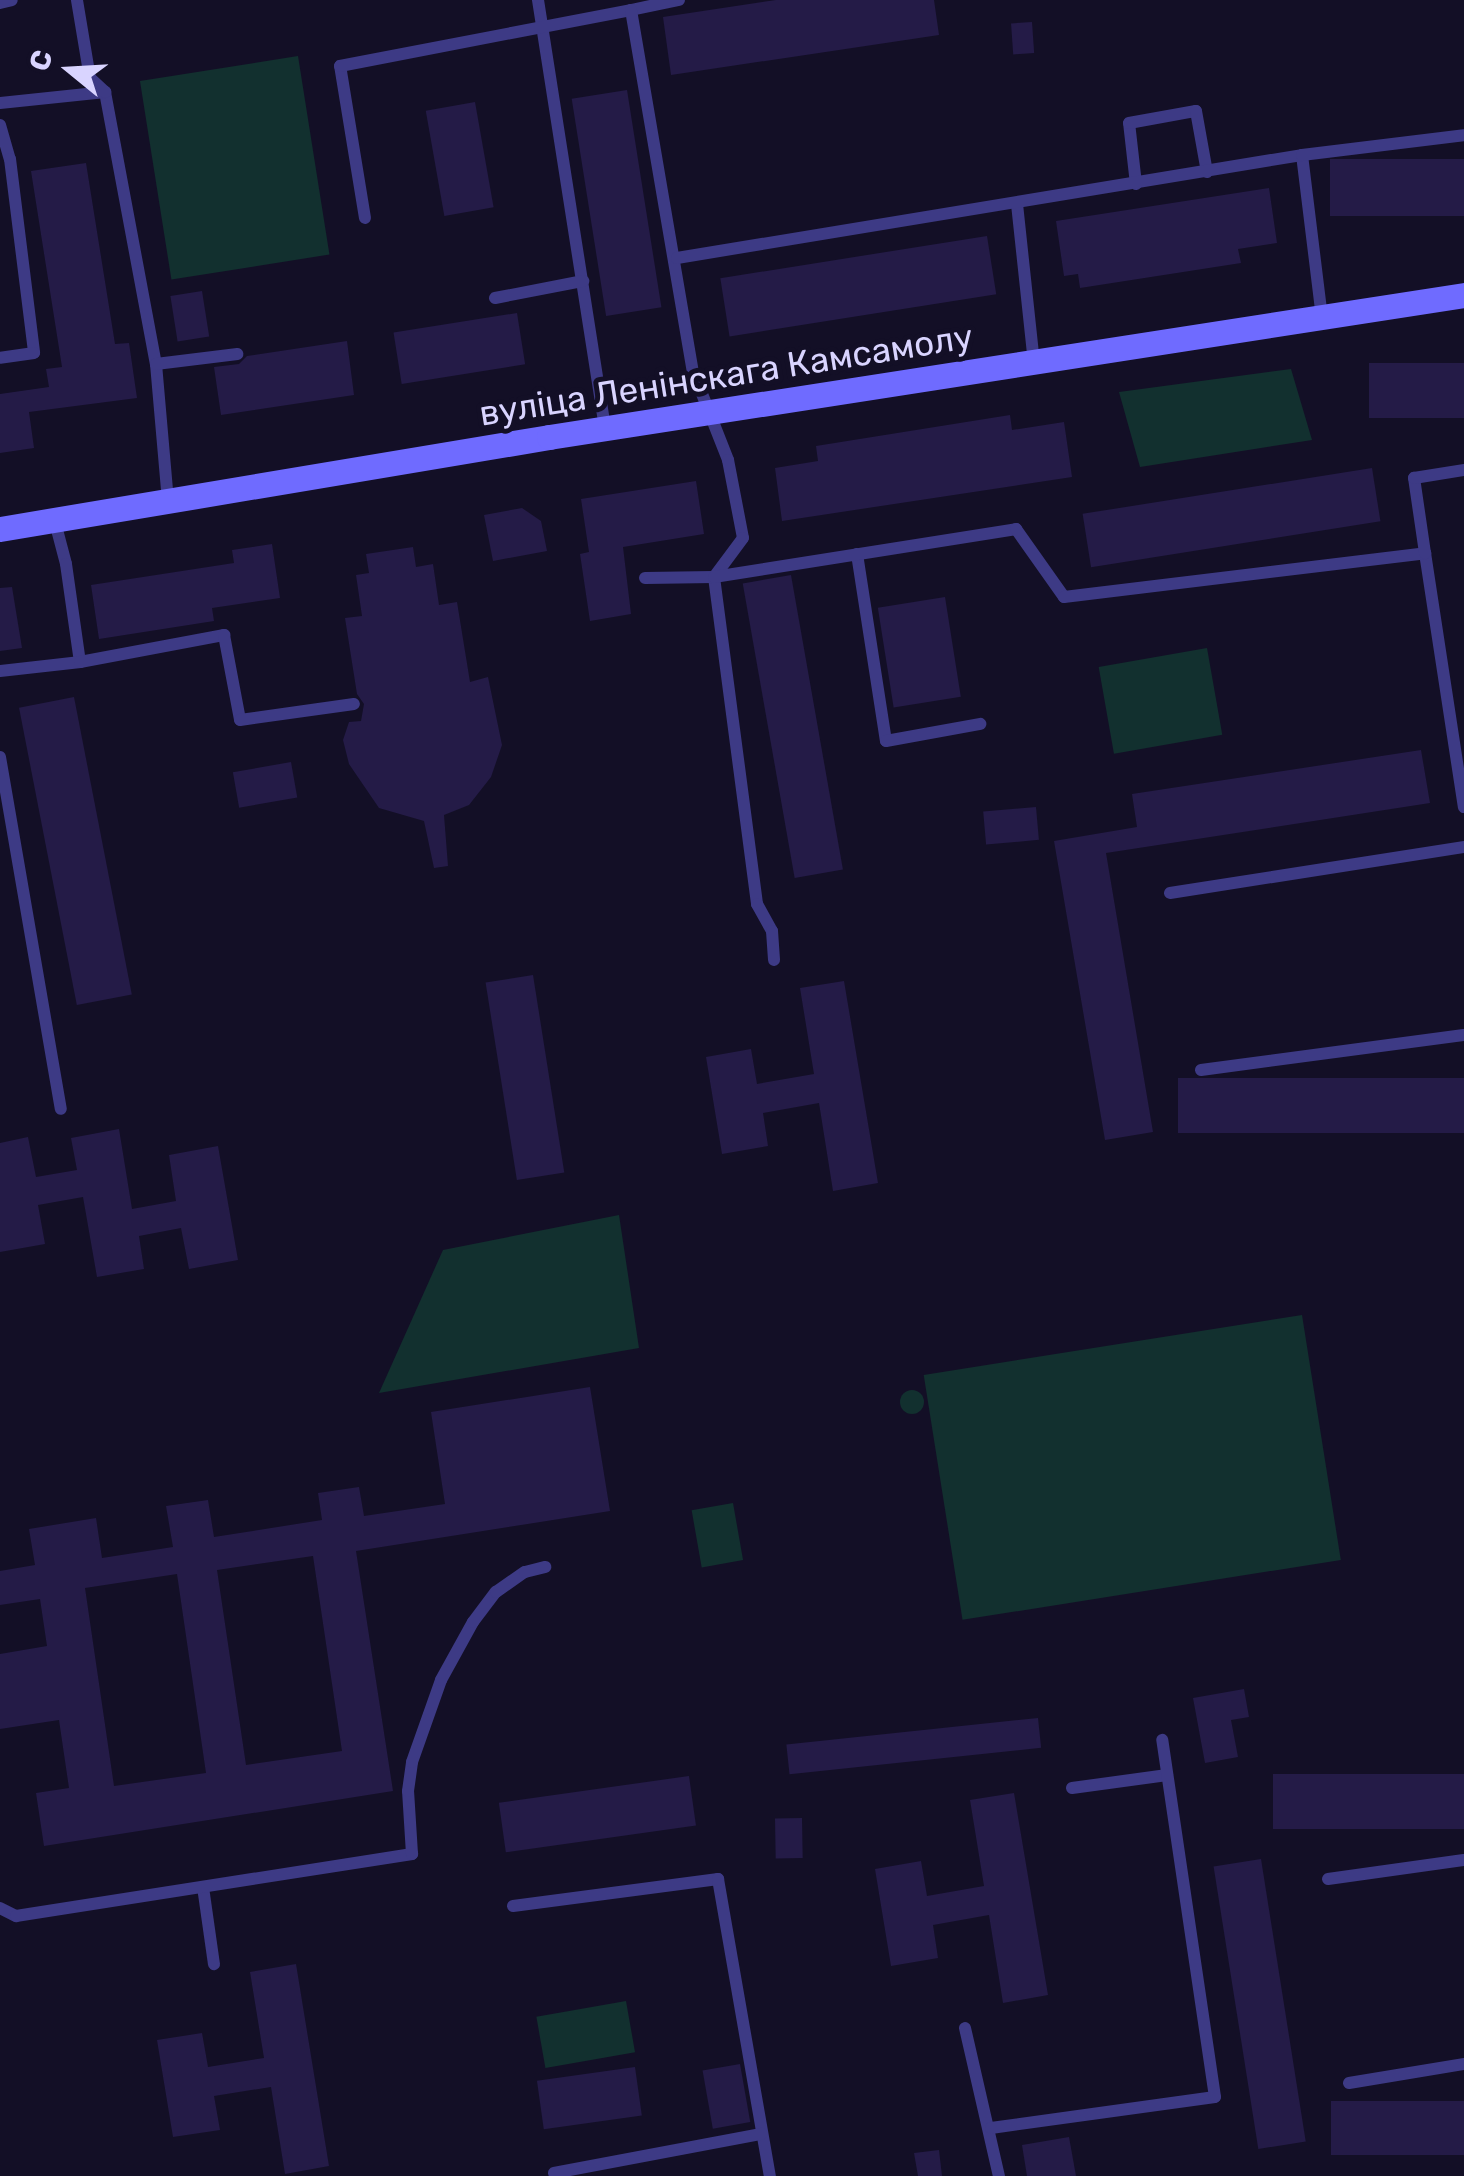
<!DOCTYPE html>
<meta charset="utf-8">
<style>
body{margin:0}
#map{position:relative;width:1464px;height:2176px;overflow:hidden;background:#130f26;font-family:Rubik,sans-serif}
div>[style]{position:absolute}
.green>*{inset:0;background:#12302f;transform-origin:0 0}
.round{border-radius:50%}
.building>*{inset:0;background:#241b47;transform-origin:0 0}
.lane>*{height:12px;margin:-6px;padding:0 6px;transform-origin:6px;border-radius:6px;background:#3d3a85}
.secondary>*{height:25px;margin:-12.5px;padding:0 12.5px;transform-origin:12.5px;border-radius:12.5px;background:#6f6bff}
span{translate:-50% -50%;white-space:nowrap;text-align:center;line-height:1.15;-webkit-text-stroke:10px #130f26;paint-order:stroke}
.street-label{font-size:35px;color:#d9d4ff}
.north{position:absolute;left:20px;top:20px;width:100px;height:100px;-webkit-text-stroke:8px #130f26;paint-order:stroke;rotate:288deg;font-size:28px;font-weight:700;line-height:40px;text-align:center;color:#d9d4ff}
.north::after{content:'';display:block;margin:auto;width:35px;height:45px;background:#d9d4ff;clip-path:polygon(50% 0,100% 100%,50% 72%,0 100%)}
</style>
<div id="map">
<div class="green">
<i style="left:298px;top:56px;width:201px;height:160px;rotate:81deg"></i>
<i style="clip-path:polygon(1291px 369px,1312px 440px,1140px 467px,1119px 392px)"></i>
<i style="left:1207px;top:648px;width:88px;height:110px;rotate:80deg"></i>
<i style="clip-path:polygon(619px 1215px,639px 1348px,379px 1393px,443px 1250px)"></i>
<i style="left:1302px;top:1315px;width:248px;height:383px;rotate:81deg"></i>
<i class="round" style="left:900px;top:1390px;width:24px;height:24px"></i>
<i style="left:733px;top:1503px;width:58px;height:42px;rotate:80deg"></i>
<i style="left:626px;top:2001px;width:52px;height:91px;rotate:80deg"></i>
</div>
<div class="building">
<i style="clip-path:polygon(776px 0,934px 0,939px 35px,671px 75px,663px 17px)"></i>
<i style="left:1032px;top:22px;width:31px;height:21px;rotate:86deg"></i>
<i style="left:627px;top:90px;width:220px;height:56px;rotate:81deg"></i>
<i style="left:475px;top:102px;width:107px;height:50px;rotate:80deg"></i>
<i style="left:1464px;top:159px;width:57px;height:134px;rotate:90deg"></i>
<i style="clip-path:polygon(86px 163px,115px 344px,129px 343px,137px 398px,29px 412px,34px 448px,0 453px,0 394px,49px 387px,46px 369px,62px 367px,31px 171px)"></i>
<i style="clip-path:polygon(1269px 188px,1277px 243px,1238px 249px,1241px 263px,1080px 288px,1078px 274px,1064px 276px,1056px 221px)"></i>
<i style="left:987px;top:236px;width:59px;height:270px;rotate:81deg"></i>
<i style="left:202px;top:291px;width:46px;height:32px;rotate:81deg"></i>
<i style="left:517px;top:313px;width:52px;height:125px;rotate:81deg"></i>
<i style="clip-path:polygon(347px 341px,354px 395px,221px 415px,214px 367px,239px 364px,247px 356px)"></i>
<i style="left:1464px;top:363px;width:55px;height:95px;rotate:90deg"></i>
<i style="clip-path:polygon(1010px 415px,1012px 430px,1064px 422px,1072px 477px,782px 521px,775px 468px,818px 461px,816px 446px)"></i>
<i style="left:1372px;top:468px;width:54px;height:293px;rotate:81deg"></i>
<i style="clip-path:polygon(696px 481px,704px 534px,623px 547px,631px 614px,590px 621px,580px 554px,589px 552px,581px 499px)"></i>
<i style="clip-path:polygon(522px 508px,541px 521px,547px 551px,493px 561px,484px 515px)"></i>
<i style="clip-path:polygon(272px 544px,280px 598px,212px 608px,214px 621px,99px 639px,91px 585px,234px 563px,232px 550px)"></i>
<i style="clip-path:polygon(413px 547px,416px 567px,433px 564px,439px 605px,457px 602px,470px 682px,488px 677px,502px 745px,491px 777px,469px 805px,444px 815px,448px 866px,434px 868px,424px 821px,379px 808px,349px 764px,343px 740px,349px 722px,361px 721px,364px 704px,357px 694px,345px 618px,362px 616px,356px 575px,369px 573px,366px 554px)"></i>
<i style="left:791px;top:575px;width:299px;height:49px;rotate:80deg"></i>
<i style="clip-path:polygon(12px 587px,22px 648px,0 651px,0 588px)"></i>
<i style="left:945px;top:597px;width:101px;height:68px;rotate:81deg"></i>
<i style="left:74px;top:697px;width:303px;height:56px;rotate:79deg"></i>
<i style="clip-path:polygon(1421px 750px,1430px 803px,1106px 853px,1153px 1132px,1105px 1140px,1054px 841px,1137px 827px,1132px 794px)"></i>
<i style="left:291px;top:762px;width:36px;height:59px;rotate:80deg"></i>
<i style="left:1036px;top:807px;width:33px;height:53px;rotate:85deg"></i>
<i style="left:533px;top:975px;width:200px;height:48px;rotate:81deg"></i>
<i style="clip-path:polygon(844px 981px,878px 1183px,833px 1191px,819px 1103px,763px 1113px,768px 1146px,722px 1154px,706px 1057px,751px 1049px,757px 1084px,814px 1074px,800px 988px)"></i>
<i style="left:1464px;top:1078px;width:55px;height:286px;rotate:90deg"></i>
<i style="clip-path:polygon(119px 1129px,132px 1209px,176px 1201px,169px 1155px,218px 1146px,238px 1260px,189px 1269px,181px 1228px,139px 1236px,144px 1269px,97px 1277px,83px 1197px,38px 1205px,45px 1244px,0 1252px,0 1143px,28px 1137px,36px 1177px,77px 1170px,71px 1138px)"></i>
<i style="clip-path:polygon(evenodd,590px 1387px,610px 1511px,356px 1551px,393px 1791px,44px 1846px,36px 1793px,69px 1788px,59px 1720px,0 1729px,0 1654px,47px 1646px,40px 1599px,0 1605px,0 1571px,35px 1565px,29px 1529px,96px 1518px,102px 1558px,173px 1547px,166px 1506px,208px 1500px,214px 1537px,322px 1520px,318px 1493px,359px 1487px,364px 1516px,445px 1504px,431px 1412px,590px 1387px,313px 1556px,342px 1751px,246px 1765px,217px 1570px,313px 1556px,590px 1387px,177px 1574px,206px 1773px,114px 1786px,85px 1588px,177px 1574px)"></i>
<i style="clip-path:polygon(1244px 1689px,1249px 1717px,1231px 1720px,1238px 1757px,1205px 1763px,1193px 1698px)"></i>
<i style="left:1038px;top:1718px;width:30px;height:253px;rotate:84deg"></i>
<i style="left:1464px;top:1774px;width:55px;height:191px;rotate:90deg"></i>
<i style="left:689px;top:1776px;width:50px;height:192px;rotate:82deg"></i>
<i style="clip-path:polygon(1014px 1793px,1048px 1995px,1003px 2003px,989px 1915px,933px 1925px,938px 1958px,891px 1966px,875px 1869px,921px 1861px,927px 1896px,984px 1886px,970px 1800px)"></i>
<i style="left:802px;top:1818px;width:40px;height:27px;rotate:89deg"></i>
<i style="left:1261px;top:1859px;width:286px;height:48px;rotate:81deg"></i>
<i style="clip-path:polygon(296px 1964px,329px 2166px,285px 2174px,271px 2087px,214px 2096px,220px 2130px,173px 2137px,157px 2040px,202px 2033px,208px 2067px,264px 2058px,250px 1972px)"></i>
<i style="left:740px;top:2064px;width:59px;height:38px;rotate:80deg"></i>
<i style="left:635px;top:2067px;width:49px;height:99px;rotate:82deg"></i>
<i style="left:1464px;top:2101px;width:54px;height:133px;rotate:90deg"></i>
<i style="clip-path:polygon(1069px 2137px,1076px 2176px,1027px 2176px,1022px 2145px)"></i>
<i style="clip-path:polygon(939px 2150px,942px 2176px,918px 2176px,914px 2153px)"></i>
</div>
<div class="lane">
<i style="left:538px;top:0;width:434px;rotate:81.1deg"></i>
<i style="left:0;top:3px;width:12px;rotate:-14deg"></i>
<i style="left:631px;top:10px;width:49px;rotate:-11.8deg"></i>
<i style="left:105px;top:92px;width:277px;rotate:79.4deg"></i>
<i style="left:156px;top:364px;width:138px;rotate:85deg"></i>
<i style="left:0;top:103px;width:106px;rotate:-6deg"></i>
<i style="left:105px;top:92px;width:21px;rotate:-137deg"></i>
<i style="left:90px;top:78px;width:79px;rotate:-99.5deg"></i>
<i style="left:0;top:125px;width:35px;rotate:74deg"></i>
<i style="left:10px;top:159px;width:195px;rotate:82.9deg"></i>
<i style="left:34px;top:353px;width:34px;rotate:172deg"></i>
<i style="left:1302px;top:155px;width:165px;rotate:83deg"></i>
<i style="left:1136px;top:184px;width:61px;rotate:-96.5deg"></i>
<i style="left:1129px;top:123px;width:68px;rotate:-10.2deg"></i>
<i style="left:1196px;top:111px;width:62px;rotate:79.8deg"></i>
<i style="left:1017px;top:204px;width:159px;rotate:83.9deg"></i>
<i style="left:365px;top:218px;width:154px;rotate:-99.3deg"></i>
<i style="left:340px;top:66px;width:296px;rotate:-10.9deg"></i>
<i style="left:631px;top:10px;width:366px;rotate:80.3deg"></i>
<i style="left:693px;top:371px;width:96px;rotate:68.5deg"></i>
<i style="left:728px;top:460px;width:79px;rotate:79.1deg"></i>
<i style="left:743px;top:538px;width:49px;rotate:126.6deg"></i>
<i style="left:714px;top:577px;width:330px;rotate:82.5deg"></i>
<i style="left:757px;top:904px;width:31px;rotate:61deg"></i>
<i style="left:772px;top:931px;width:29px;rotate:86deg"></i>
<i style="left:677px;top:258px;width:633px;rotate:-9.36deg"></i>
<i style="left:1302px;top:155px;width:163px;rotate:-7deg"></i>
<i style="left:495px;top:298px;width:90px;rotate:-10.9deg"></i>
<i style="left:156px;top:364px;width:82px;rotate:-7deg"></i>
<i style="left:55px;top:522px;width:43px;rotate:75.3deg"></i>
<i style="left:66px;top:564px;width:99px;rotate:81.9deg"></i>
<i style="left:1425px;top:553px;width:257px;rotate:81.3deg"></i>
<i style="left:857px;top:554px;width:189px;rotate:81.2deg"></i>
<i style="left:886px;top:741px;width:96px;rotate:-10.3deg"></i>
<i style="left:645px;top:578px;width:69px;rotate:-0.8deg"></i>
<i style="left:714px;top:577px;width:306px;rotate:-9deg"></i>
<i style="left:1016px;top:529px;width:83px;rotate:54.8deg"></i>
<i style="left:1064px;top:597px;width:364px;rotate:-6.9deg"></i>
<i style="left:1425px;top:553px;width:76px;rotate:-98.3deg"></i>
<i style="left:1414px;top:478px;width:51px;rotate:-9.1deg"></i>
<i style="left:0;top:671px;width:81px;rotate:-6.4deg"></i>
<i style="left:80px;top:662px;width:147px;rotate:-10.6deg"></i>
<i style="left:224px;top:635px;width:86px;rotate:79.3deg"></i>
<i style="left:240px;top:720px;width:115px;rotate:-8deg"></i>
<i style="left:0;top:757px;width:357px;rotate:80.2deg"></i>
<i style="left:1170px;top:893px;width:298px;rotate:-8.9deg"></i>
<i style="left:1201px;top:1070px;width:265px;rotate:-7.6deg"></i>
<i style="left:1072px;top:1788px;width:96px;rotate:-7.8deg"></i>
<i style="left:1328px;top:1879px;width:137px;rotate:-8deg"></i>
<i style="left:203px;top:1887px;width:78px;rotate:81.9deg"></i>
<i style="left:513px;top:1906px;width:207px;rotate:-7.5deg"></i>
<i style="left:718px;top:1879px;width:302px;rotate:80.1deg"></i>
<i style="left:0;top:1908px;width:18px;rotate:27deg"></i>
<i style="left:16px;top:1916px;width:401px;rotate:-8.9deg"></i>
<i style="left:412px;top:1854px;width:63px;rotate:-93.6deg"></i>
<i style="left:408px;top:1791px;width:29px;rotate:-82deg"></i>
<i style="left:412px;top:1762px;width:87px;rotate:-70.5deg"></i>
<i style="left:441px;top:1680px;width:66px;rotate:-61.1deg"></i>
<i style="left:473px;top:1622px;width:38px;rotate:-53deg"></i>
<i style="left:496px;top:1592px;width:35px;rotate:-35deg"></i>
<i style="left:525px;top:1572px;width:21px;rotate:-14deg"></i>
<i style="left:965px;top:2028px;width:152px;rotate:77.1deg"></i>
<i style="left:1349px;top:2083px;width:117px;rotate:-9.4deg"></i>
<i style="left:991px;top:2128px;width:226px;rotate:-7.9deg"></i>
<i style="left:1215px;top:2097px;width:361px;rotate:-98.4deg"></i>
<i style="left:554px;top:2173px;width:211px;rotate:-10.7deg"></i>
</div>
<div class="secondary">
<i style="left:0;top:529px;width:557px;rotate:-9.51deg"></i>
<i style="left:549px;top:437px;width:926px;rotate:-8.82deg"></i>
</div>
<div class="street-label">
<span style="left:726px;top:375px;rotate:-9deg">вуліца Ленінскага Камсамолу</span>
</div>
<div class="north">С</div>
</div>
